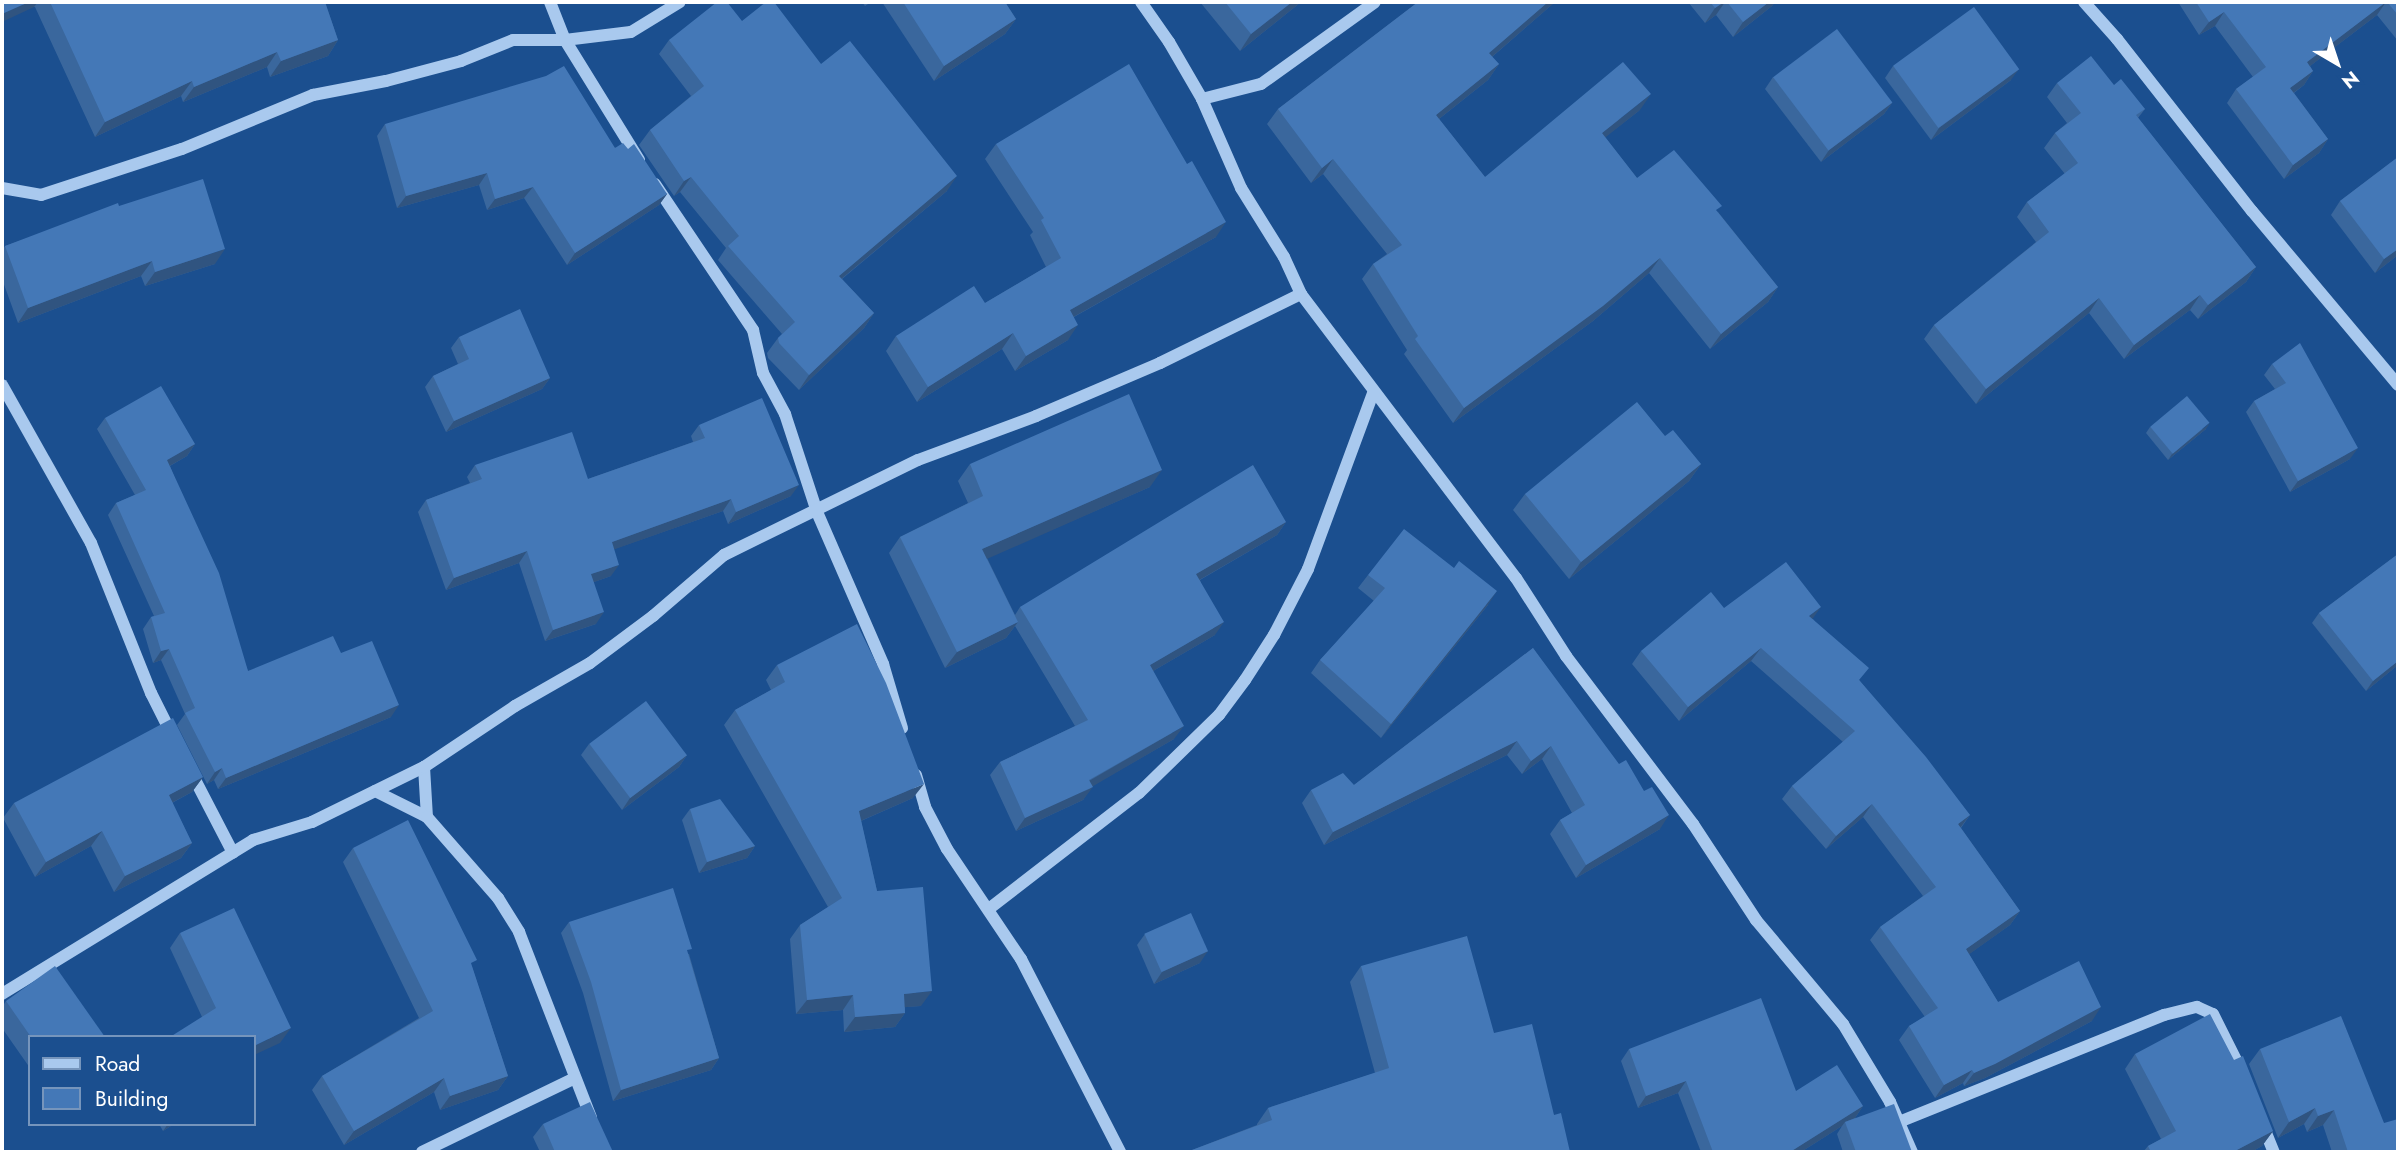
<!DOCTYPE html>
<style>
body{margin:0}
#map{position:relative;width:2400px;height:1154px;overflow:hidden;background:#1b4f8f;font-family:Jost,sans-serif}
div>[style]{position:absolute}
.minor>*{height:12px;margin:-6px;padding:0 6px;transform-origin:6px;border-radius:6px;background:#a9c9ee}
.wall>*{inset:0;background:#3a679d}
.shaded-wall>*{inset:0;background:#305480}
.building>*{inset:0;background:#4478b7;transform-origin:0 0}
span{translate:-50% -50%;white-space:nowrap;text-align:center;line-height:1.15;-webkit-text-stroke:6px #1b4f8f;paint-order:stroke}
.frame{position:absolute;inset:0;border:4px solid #fff;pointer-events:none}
.legend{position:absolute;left:28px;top:1035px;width:228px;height:91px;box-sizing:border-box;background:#1b4f8f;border:2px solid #7695bc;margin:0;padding:9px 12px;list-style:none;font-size:21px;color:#fff}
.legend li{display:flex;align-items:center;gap:14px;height:35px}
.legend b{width:35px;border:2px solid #7695bc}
.north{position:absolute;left:2302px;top:28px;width:70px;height:70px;-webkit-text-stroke:5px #1b4f8f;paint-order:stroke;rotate:141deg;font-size:19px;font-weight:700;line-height:28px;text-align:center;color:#fff}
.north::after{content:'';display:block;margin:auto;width:24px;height:32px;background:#fff;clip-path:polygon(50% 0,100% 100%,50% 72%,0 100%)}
</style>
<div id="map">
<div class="minor">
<i style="left:550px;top:2px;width:41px;rotate:68.5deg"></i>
<i style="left:565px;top:40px;width:141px;rotate:58.3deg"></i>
<i style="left:1141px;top:2px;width:49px;rotate:55deg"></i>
<i style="left:1169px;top:42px;width:66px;rotate:59.9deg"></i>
<i style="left:1202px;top:99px;width:97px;rotate:66.3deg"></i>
<i style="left:1241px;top:188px;width:81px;rotate:58.1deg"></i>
<i style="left:1284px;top:257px;width:41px;rotate:65.3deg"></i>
<i style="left:1301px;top:294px;width:356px;rotate:52.9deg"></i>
<i style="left:1516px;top:578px;width:93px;rotate:57.3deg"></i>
<i style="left:1566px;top:656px;width:211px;rotate:52.9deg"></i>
<i style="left:1693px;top:824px;width:115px;rotate:56.7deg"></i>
<i style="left:1756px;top:920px;width:136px;rotate:50.1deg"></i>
<i style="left:1843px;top:1024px;width:91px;rotate:58.9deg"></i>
<i style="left:1890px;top:1102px;width:55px;rotate:66.3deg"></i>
<i style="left:2084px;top:2px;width:50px;rotate:48.3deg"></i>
<i style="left:2117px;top:39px;width:219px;rotate:51.9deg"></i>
<i style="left:2252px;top:211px;width:227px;rotate:50deg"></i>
<i style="left:1202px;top:99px;width:61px;rotate:-14.3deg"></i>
<i style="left:1261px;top:84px;width:140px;rotate:-35.7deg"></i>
<i style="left:655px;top:184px;width:176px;rotate:56.1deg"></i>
<i style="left:753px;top:330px;width:44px;rotate:76.9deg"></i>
<i style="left:763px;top:373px;width:47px;rotate:61.8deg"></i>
<i style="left:785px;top:414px;width:103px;rotate:71.9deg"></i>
<i style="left:817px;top:512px;width:166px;rotate:66.5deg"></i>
<i style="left:883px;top:664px;width:67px;rotate:73.5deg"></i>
<i style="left:2px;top:188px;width:40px;rotate:10deg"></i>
<i style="left:41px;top:195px;width:148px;rotate:-18.1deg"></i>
<i style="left:182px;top:149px;width:142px;rotate:-22.4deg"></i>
<i style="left:313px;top:95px;width:74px;rotate:-10.9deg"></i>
<i style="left:386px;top:81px;width:78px;rotate:-14.9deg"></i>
<i style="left:461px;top:61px;width:56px;rotate:-22deg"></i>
<i style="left:513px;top:40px;width:52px"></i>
<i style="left:565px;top:40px;width:66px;rotate:-6.9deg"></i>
<i style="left:631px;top:32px;width:57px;rotate:-31.5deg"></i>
<i style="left:2px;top:385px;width:181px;rotate:60.6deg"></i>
<i style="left:91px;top:543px;width:162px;rotate:68.2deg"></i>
<i style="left:151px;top:693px;width:47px;rotate:63.4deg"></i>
<i style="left:424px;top:767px;width:50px;rotate:86.6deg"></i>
<i style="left:190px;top:770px;width:93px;rotate:62.6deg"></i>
<i style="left:916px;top:775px;width:33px;rotate:74deg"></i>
<i style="left:925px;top:807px;width:47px;rotate:62.4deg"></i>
<i style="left:947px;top:849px;width:133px;rotate:56.1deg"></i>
<i style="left:1021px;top:959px;width:217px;rotate:62.8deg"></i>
<i style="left:375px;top:791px;width:58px;rotate:26.6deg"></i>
<i style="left:427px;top:817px;width:108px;rotate:48.8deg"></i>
<i style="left:498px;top:898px;width:40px;rotate:58deg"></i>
<i style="left:519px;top:932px;width:199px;rotate:68.8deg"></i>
<i style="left:990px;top:908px;width:188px;rotate:-37.7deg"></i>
<i style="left:1139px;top:793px;width:112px;rotate:-44.3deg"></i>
<i style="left:1219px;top:715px;width:44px;rotate:-53.4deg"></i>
<i style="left:1245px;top:680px;width:54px;rotate:-57.2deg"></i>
<i style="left:1274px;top:635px;width:74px;rotate:-62.7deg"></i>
<i style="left:1308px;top:569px;width:188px;rotate:-69.7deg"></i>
<i style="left:2px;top:994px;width:294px;rotate:-31.5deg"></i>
<i style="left:253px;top:840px;width:62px;rotate:-17deg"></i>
<i style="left:312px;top:822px;width:125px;rotate:-26.2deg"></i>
<i style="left:424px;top:767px;width:110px;rotate:-33.8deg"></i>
<i style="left:515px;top:706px;width:86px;rotate:-29.8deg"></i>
<i style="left:590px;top:663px;width:79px;rotate:-36.7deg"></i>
<i style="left:653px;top:616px;width:94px;rotate:-40.7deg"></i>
<i style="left:724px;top:555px;width:216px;rotate:-26.1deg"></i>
<i style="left:918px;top:460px;width:126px;rotate:-20.4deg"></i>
<i style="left:1036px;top:416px;width:135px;rotate:-23.1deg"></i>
<i style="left:1160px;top:363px;width:157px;rotate:-26.1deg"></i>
<i style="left:1899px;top:1122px;width:286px;rotate:-22deg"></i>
<i style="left:2164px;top:1015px;width:34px;rotate:-14deg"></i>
<i style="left:2197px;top:1007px;width:17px;rotate:24deg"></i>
<i style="left:2213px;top:1014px;width:67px;rotate:63.4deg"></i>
<i style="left:2262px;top:1123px;width:31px;rotate:68deg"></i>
<i style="left:422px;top:1152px;width:170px;rotate:-25.8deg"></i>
</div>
<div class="wall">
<i style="clip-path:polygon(2px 2px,325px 2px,338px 40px,328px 56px,270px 77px,267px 67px,183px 102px,181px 96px,95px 137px,35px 7px)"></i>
<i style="clip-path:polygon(862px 2px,871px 2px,865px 6px)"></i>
<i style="clip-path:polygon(882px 2px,1005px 2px,1016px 19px,1005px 34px,934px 81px)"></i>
<i style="clip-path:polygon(1200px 2px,1301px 2px,1240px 51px)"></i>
<i style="clip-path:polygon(1418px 2px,1555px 2px,1492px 57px,1499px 64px,1488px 80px,1439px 119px,1485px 177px,1640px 110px,1605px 137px,1637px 178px,1718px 212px,1778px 287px,1768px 302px,1710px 349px,1649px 273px,1593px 321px,1453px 423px,1404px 354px,1407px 350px,1362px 279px,1373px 264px,1387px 254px,1323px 174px,1311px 183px,1267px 124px,1278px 109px)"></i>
<i style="clip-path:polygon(1688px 2px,1775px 2px,1772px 6px,1733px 37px,1716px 15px,1705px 23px)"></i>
<i style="clip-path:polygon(2178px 2px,2398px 2px,2398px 41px,2377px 15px,2310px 66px,2313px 71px,2304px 85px,2294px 93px,2328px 139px,2319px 153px,2284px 179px,2227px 103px,2236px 89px,2253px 77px,2215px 26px,2199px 35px)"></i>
<i style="clip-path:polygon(742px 21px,821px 64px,947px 191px,842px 279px,874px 313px,864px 328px,799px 390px,768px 358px,767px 353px,778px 338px,782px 334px,718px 260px,726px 248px,680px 192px,674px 196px,639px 145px,650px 130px,691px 96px,659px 54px,669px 40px)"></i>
<i style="clip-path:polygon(1893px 66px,2011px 80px,1931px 140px,1885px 78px)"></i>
<i style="clip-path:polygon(1773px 77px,1892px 103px,1884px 114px,1821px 162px,1765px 89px)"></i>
<i style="clip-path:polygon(2057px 83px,2114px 85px,2145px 109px,2138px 118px,2256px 267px,2246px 282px,2198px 319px,2190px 310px,2124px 359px,2089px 313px,1976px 404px,1924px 339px,1934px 325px,2036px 242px,2017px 217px,2027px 202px,2065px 174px,2044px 148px,2055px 133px,2067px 123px,2047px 97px)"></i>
<i style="clip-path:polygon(385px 124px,628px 149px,667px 194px,659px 205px,567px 265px,524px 198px,487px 210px,479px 185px,397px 208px,377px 136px)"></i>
<i style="clip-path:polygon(996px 144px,1216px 237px,1074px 317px,1068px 340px,1015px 371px,1002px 349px,917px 402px,886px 351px,896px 336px,985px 303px,1046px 267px,1030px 235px,1033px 232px,985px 159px)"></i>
<i style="clip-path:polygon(2398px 157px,2398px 255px,2375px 273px,2331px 215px,2340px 201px)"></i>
<i style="clip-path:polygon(119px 206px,215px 264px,145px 286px,141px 276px,18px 323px,2px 279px,2px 251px,5px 246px)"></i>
<i style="clip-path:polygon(459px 337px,550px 378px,542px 389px,446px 432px,425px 387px,433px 376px,458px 364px,451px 348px)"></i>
<i style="clip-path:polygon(2272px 364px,2350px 459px,2290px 492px,2246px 412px,2254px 401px,2275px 389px,2264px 375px)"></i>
<i style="clip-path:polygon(105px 418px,195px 444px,187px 456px,170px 466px,248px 671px,341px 653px,391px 717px,218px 789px,214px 780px,207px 784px,177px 725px,185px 714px,161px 660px,153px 663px,143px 629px,151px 617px,154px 616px,108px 515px,116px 503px,135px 495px,97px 429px)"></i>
<i style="clip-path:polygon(699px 425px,791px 496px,728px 524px,723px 511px,614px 549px,611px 576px,594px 582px,596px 624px,545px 641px,519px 563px,446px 590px,418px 512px,426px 500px,470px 483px,467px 477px,475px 465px,588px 479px,693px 442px,691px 436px)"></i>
<i style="clip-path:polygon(2150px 427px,2206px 429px,2168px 460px,2146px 433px)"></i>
<i style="clip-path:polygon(1665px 436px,1701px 464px,1689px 481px,1569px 579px,1513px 510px,1525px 494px)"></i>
<i style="clip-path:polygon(970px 464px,1150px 487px,987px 558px,1015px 615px,1020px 607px,1286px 522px,1277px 535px,1200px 580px,1215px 635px,1153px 671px,1174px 739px,1092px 786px,1083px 800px,1016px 831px,990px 775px,1000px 762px,1075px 726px,1015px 626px,1006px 638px,945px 668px,889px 553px,900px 537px,968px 503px,958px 481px)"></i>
<i style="clip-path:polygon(2398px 554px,2398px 665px,2366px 691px,2312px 623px,2319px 613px)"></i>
<i style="clip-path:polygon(1368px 575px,1488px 605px,1381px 738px,1311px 673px,1320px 660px,1374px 601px,1358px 588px)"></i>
<i style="clip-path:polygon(1724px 608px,1813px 619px,1860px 681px,1970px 815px,1961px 828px,2020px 911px,2010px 925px,1969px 954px,1998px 1002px,2092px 1021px,1985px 1078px,1964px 1086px,1963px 1083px,1935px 1098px,1899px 1040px,1909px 1026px,1925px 1017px,1870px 940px,1880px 927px,1923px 896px,1863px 817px,1826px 849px,1782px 799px,1792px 786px,1843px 742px,1751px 661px,1679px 721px,1632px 664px,1641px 651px)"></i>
<i style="clip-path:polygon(1533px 648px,1660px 829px,1576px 878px,1550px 834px,1560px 820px,1572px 813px,1542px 759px,1522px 774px,1507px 755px,1324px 845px,1302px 803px,1311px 790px,1354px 785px)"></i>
<i style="clip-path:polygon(777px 665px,913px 798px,861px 821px,877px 891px,921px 1006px,905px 1007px,905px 1013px,895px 1027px,844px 1032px,843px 1010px,796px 1014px,790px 939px,800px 925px,828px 907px,724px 725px,735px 710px,771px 690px,766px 680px)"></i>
<i style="clip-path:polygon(589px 744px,687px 755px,679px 767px,622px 810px,581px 755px)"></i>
<i style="clip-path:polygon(203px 777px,192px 792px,172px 803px,192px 843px,181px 858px,114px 892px,91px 846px,35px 877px,3px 818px,14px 803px)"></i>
<i style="clip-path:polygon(690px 809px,755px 846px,747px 858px,699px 873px,682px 820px)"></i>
<i style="clip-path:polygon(353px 848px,472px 967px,508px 1076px,498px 1090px,440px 1110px,434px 1092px,344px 1145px,312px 1090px,322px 1076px,419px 1018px,343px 862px)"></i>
<i style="clip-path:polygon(569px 922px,689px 954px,719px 1058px,711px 1070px,613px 1101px,583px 993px,561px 933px)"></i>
<i style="clip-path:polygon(180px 933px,280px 1043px,202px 1017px,170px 948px)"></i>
<i style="clip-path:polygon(1145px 934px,1200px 963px,1154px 984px,1137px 945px)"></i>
<i style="clip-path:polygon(1361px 966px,1494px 1033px,1554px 1115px,1570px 1152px,1190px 1152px,1192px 1150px,1257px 1125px,1257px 1124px,1268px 1108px,1375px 1073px,1350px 982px)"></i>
<i style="clip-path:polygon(6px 1001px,105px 1037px,30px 1037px,30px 1068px,2px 1028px,2px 1007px)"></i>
<i style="clip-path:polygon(1629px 1049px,1796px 1091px,1863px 1106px,1855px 1118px,1912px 1152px,1843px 1152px,1837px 1134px,1842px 1126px,1801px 1152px,1701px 1152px,1678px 1093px,1638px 1108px,1621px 1061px)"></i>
<i style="clip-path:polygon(2260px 1049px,2384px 1123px,2398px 1152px,2332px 1152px,2323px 1125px,2307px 1132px,2304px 1124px,2278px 1138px,2249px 1064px)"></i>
<i style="clip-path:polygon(2135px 1054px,2273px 1131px,2262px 1146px,2251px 1152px,2143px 1152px,2148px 1146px,2161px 1139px,2125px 1069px)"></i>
<i style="clip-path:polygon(159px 1124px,174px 1124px,163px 1131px)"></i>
<i style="clip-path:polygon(543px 1124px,613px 1152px,540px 1152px,533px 1137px)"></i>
</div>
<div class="shaded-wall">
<i style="clip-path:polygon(29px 2px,38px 2px,34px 7px,2px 22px,2px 14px)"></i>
<i style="clip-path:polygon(1292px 2px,1301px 2px,1240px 51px,1251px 34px)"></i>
<i style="clip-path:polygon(1548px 2px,1555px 2px,1479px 68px,1489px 53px)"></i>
<i style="clip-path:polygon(1724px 2px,1725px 2px,1716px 15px,1705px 23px,1715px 8px)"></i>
<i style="clip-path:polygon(1769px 2px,1775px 2px,1772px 6px,1733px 37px,1743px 22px)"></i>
<i style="clip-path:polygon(2386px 2px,2377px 15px,2297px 76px,2307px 62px)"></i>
<i style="clip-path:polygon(2224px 12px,2215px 26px,2199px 35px,2209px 22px)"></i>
<i style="clip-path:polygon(1016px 19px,1005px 34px,934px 81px,944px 66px)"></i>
<i style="clip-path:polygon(338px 40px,328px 56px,270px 77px,281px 61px)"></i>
<i style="clip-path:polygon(277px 52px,267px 67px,183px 102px,194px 87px)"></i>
<i style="clip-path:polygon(1499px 64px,1488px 80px,1425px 130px,1436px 115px)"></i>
<i style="clip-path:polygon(2019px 69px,2011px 80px,1931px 140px,1939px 128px)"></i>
<i style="clip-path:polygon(2313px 71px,2304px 85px,2281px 102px,2290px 88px)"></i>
<i style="clip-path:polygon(192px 81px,181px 96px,95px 137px,105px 122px)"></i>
<i style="clip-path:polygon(1651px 94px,1640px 110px,1592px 148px,1602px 133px)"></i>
<i style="clip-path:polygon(1892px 103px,1884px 114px,1821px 162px,1829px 150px)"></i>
<i style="clip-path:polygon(2328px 139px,2319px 153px,2284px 179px,2293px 165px)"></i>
<i style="clip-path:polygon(1333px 159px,1323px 174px,1311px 183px,1322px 168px)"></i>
<i style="clip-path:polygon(487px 173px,479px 185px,397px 208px,406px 196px)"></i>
<i style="clip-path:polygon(957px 176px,947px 191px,828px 290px,839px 276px)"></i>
<i style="clip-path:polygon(691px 177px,680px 192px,674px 196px,684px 181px)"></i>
<i style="clip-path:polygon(533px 187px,524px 198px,487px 210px,495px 199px)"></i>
<i style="clip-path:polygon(667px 194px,659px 205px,567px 265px,575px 253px)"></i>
<i style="clip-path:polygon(1226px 222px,1216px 237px,1059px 325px,1070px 310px)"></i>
<i style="clip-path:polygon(225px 249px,215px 264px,145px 286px,155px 272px)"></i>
<i style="clip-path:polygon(2398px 249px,2398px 255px,2375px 273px,2384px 259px)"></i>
<i style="clip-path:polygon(1660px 258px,1649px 273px,1593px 321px,1453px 423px,1464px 408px)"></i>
<i style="clip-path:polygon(152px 261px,141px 276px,18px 323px,28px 308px)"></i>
<i style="clip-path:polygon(2256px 267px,2246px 282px,2198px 319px,2208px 305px)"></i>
<i style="clip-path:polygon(1778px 287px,1768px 302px,1710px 349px,1721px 334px)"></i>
<i style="clip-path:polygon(2200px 295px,2190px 310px,2124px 359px,2134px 345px)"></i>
<i style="clip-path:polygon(2099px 298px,2089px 313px,1976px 404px,1986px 389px)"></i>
<i style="clip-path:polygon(874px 313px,864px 328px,799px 390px,809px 375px)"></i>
<i style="clip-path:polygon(1078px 325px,1068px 340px,1015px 371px,1026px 356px)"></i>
<i style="clip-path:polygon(1013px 333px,1002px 349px,917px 402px,928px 387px)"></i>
<i style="clip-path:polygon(550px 378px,542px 389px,446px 432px,454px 421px)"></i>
<i style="clip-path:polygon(2210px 423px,2206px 429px,2168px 460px,2172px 454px)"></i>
<i style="clip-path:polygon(195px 444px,187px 456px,159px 472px,167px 460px)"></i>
<i style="clip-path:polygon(2358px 448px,2350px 459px,2290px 492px,2298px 481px)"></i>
<i style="clip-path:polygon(1701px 464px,1689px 481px,1569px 579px,1581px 562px)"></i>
<i style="clip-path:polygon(1162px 470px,1150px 487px,971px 566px,982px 549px)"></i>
<i style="clip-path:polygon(799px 485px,791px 496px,728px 524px,736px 512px)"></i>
<i style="clip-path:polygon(731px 499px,723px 511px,604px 553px,612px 542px)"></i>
<i style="clip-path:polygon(1286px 522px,1277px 535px,1187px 587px,1196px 574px)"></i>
<i style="clip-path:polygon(527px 551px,519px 563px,446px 590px,454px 578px)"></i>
<i style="clip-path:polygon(619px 565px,611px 576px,583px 586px,591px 574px)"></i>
<i style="clip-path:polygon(1497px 591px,1488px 605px,1381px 738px,1391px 724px)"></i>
<i style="clip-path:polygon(1821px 607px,1811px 621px,1809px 616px)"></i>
<i style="clip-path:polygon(604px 612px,596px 624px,545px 641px,553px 630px)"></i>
<i style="clip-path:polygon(1018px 622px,1006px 638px,945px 668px,957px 652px)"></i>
<i style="clip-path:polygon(1224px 622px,1215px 635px,1141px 678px,1150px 665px)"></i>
<i style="clip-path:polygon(1761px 648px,1751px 661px,1679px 721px,1688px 707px)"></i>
<i style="clip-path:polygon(169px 649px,161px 660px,153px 663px,161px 651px)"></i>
<i style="clip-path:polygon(2398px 661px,2398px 665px,2366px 691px,2373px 681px)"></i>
<i style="clip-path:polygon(399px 705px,391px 717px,218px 789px,226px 778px)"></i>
<i style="clip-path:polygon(1184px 726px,1174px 739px,1083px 792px,1093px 787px,1083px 800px,1016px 831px,1025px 818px)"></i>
<i style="clip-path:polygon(1517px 741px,1507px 755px,1324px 845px,1333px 832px)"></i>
<i style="clip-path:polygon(1551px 746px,1542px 759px,1522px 774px,1531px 761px)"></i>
<i style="clip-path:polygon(687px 755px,679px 767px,622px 810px,630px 798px)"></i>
<i style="clip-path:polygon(222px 768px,214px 780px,207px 784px,215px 772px)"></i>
<i style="clip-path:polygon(203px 777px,192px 792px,158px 810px,169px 795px)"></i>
<i style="clip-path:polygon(924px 784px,913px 798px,849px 826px,859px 811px)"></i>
<i style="clip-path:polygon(1872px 804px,1863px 817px,1826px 849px,1836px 836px)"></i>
<i style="clip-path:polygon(1669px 815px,1660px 829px,1576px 878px,1586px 865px)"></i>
<i style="clip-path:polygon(1970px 815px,1960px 828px,1958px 824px)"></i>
<i style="clip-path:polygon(102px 831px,91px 846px,35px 877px,46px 862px)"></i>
<i style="clip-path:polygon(192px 843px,181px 858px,114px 892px,125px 876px)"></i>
<i style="clip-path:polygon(755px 846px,747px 858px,699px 873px,707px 862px)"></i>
<i style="clip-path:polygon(2020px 911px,2010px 925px,1957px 963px,1966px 949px)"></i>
<i style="clip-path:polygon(1208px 951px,1200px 963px,1154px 984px,1162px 972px)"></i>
<i style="clip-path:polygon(932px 991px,921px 1006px,894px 1008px,904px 994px)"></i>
<i style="clip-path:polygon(853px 995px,843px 1010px,796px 1014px,807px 1000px)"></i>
<i style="clip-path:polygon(2101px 1007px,2092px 1021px,1985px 1078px,1964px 1086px,1974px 1073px)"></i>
<i style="clip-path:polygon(905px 1013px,895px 1027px,844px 1032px,855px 1017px)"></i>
<i style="clip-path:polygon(291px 1028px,280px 1043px,254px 1055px,254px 1046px)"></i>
<i style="clip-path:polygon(719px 1058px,711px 1070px,613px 1101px,621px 1090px)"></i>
<i style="clip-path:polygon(1972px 1070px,1963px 1083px,1935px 1098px,1944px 1085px)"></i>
<i style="clip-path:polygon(508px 1076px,498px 1090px,440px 1110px,450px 1096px)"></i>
<i style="clip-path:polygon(444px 1078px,434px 1092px,344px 1145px,354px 1131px)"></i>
<i style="clip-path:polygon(1686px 1081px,1678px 1093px,1638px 1108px,1646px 1096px)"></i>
<i style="clip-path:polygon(1863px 1106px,1855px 1118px,1845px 1122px,1842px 1126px,1801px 1152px,1790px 1152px)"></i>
<i style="clip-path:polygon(2315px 1108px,2304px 1124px,2278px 1138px,2289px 1122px)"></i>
<i style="clip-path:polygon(2334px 1110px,2323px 1125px,2307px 1132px,2318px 1116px)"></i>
<i style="clip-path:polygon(168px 1124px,174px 1124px,163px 1131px)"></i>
<i style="clip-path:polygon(2273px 1131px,2262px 1146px,2251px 1152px,2233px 1152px)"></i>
</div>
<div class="building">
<i style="clip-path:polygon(2px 2px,29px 2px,2px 14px)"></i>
<i style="clip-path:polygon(50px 2px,325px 2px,338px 40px,281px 61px,277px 52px,194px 87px,192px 81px,105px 122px)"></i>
<i style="clip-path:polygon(717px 2px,727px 2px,742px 21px,766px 2px,774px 2px,821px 64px,850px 41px,957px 176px,839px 276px,874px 313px,809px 375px,779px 343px,778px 338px,795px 322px,728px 246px,739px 236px,691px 177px,684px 181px,650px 130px,704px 86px,669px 40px)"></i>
<i style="clip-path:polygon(903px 2px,1005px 2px,1016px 19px,944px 66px)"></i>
<i style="clip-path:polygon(1225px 2px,1292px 2px,1251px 34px)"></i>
<i style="clip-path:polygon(1418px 2px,1548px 2px,1489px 53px,1499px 64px,1436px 115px,1485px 177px,1623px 62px,1651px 94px,1602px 133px,1637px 178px,1674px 150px,1722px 206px,1716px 210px,1778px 287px,1721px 334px,1660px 258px,1603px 306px,1464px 408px,1415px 339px,1418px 336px,1373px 264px,1402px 245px,1333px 159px,1322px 168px,1278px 109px)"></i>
<i style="clip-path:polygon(1710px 2px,1724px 2px,1715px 8px)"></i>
<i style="clip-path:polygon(1727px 2px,1769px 2px,1743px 22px)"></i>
<i style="clip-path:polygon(2196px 2px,2386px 2px,2307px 62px,2313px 71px,2290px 88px,2328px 139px,2293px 165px,2236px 89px,2266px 67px,2224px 12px,2209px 22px)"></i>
<i style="clip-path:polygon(2387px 2px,2398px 2px,2398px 15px)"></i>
<i style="left:1974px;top:7px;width:77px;height:100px;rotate:54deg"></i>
<i style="left:1837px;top:29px;width:92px;height:80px;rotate:53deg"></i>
<i style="clip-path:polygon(2091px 56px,2114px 85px,2121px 79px,2145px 109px,2136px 115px,2256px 267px,2208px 305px,2200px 295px,2134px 345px,2099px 298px,1986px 389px,1934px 325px,2049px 232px,2027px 202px,2078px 163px,2055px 133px,2081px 113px,2057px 83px)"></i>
<i style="clip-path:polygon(1129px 64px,1187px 164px,1192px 161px,1226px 222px,1070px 310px,1078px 325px,1026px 356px,1013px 333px,928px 387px,896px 336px,974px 286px,985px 303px,1061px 258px,1041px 220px,1044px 218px,996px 144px)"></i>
<i style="clip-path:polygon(564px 66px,615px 148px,623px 143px,628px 149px,634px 144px,667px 194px,575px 253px,533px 187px,495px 199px,487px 173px,406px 196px,385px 124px,546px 76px)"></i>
<i style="clip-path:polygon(2398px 157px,2398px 249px,2384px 259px,2340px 201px)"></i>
<i style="clip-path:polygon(203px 179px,225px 249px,155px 272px,152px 261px,28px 308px,5px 246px,118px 203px,119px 206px)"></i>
<i style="clip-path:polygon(520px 309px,550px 378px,454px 421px,433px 376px,469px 359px,459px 337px)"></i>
<i style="clip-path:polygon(2300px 343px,2358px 448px,2298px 481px,2254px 401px,2286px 383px,2272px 364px)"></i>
<i style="clip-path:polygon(161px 386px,195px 444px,167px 460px,219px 573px,248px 671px,333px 636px,341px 653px,372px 641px,399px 705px,226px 778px,222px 768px,215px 772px,185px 713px,195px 708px,169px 649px,161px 651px,151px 617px,165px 613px,116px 503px,146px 490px,105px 418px)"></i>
<i style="clip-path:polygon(1129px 394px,1162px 470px,982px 549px,1018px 622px,957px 652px,900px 537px,983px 496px,970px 464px)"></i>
<i style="left:2187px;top:396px;width:35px;height:48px;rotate:50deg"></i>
<i style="clip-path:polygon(762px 398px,799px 485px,736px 512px,731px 499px,612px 542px,619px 565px,591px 574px,604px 612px,553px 630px,527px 551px,454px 578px,426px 500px,482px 479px,475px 465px,572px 432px,588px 479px,705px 438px,699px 425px)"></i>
<i style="clip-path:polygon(1637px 402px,1665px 436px,1673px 430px,1701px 464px,1581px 562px,1525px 494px)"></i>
<i style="clip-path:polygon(1253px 465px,1286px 522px,1196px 574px,1224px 622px,1150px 665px,1184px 726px,1089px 780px,1093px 787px,1025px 818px,1000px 762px,1088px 720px,1020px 607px)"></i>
<i style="clip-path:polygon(1404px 529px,1454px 568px,1459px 561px,1497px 591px,1391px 724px,1320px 660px,1385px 588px,1368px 575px)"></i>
<i style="clip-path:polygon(2398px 554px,2398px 661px,2373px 681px,2319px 613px)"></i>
<i style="clip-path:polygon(1786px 562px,1821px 607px,1809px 616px,1869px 668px,1859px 680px,1926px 757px,1970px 815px,1958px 824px,2020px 911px,1966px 949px,1998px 1002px,2079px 961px,2101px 1007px,1995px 1064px,1974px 1073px,1972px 1070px,1944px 1085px,1909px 1026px,1938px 1008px,1880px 927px,1936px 887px,1872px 804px,1836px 836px,1792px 786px,1855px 731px,1761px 648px,1688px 707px,1641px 651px,1711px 592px,1724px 608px)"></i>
<i style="clip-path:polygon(857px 624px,886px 683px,924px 784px,859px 811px,877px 891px,923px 887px,932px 991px,904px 994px,905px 1013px,855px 1017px,853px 995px,807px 1000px,800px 925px,842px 898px,735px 710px,785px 682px,777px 665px)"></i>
<i style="clip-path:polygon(1533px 648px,1619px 764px,1626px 760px,1644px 791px,1652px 787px,1669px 815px,1586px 865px,1560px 820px,1585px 805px,1551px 746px,1531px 761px,1517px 741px,1333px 832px,1311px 790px,1343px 773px,1354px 785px)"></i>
<i style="left:646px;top:701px;width:68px;height:71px;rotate:53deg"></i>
<i style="clip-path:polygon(173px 718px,203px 777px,169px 795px,192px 843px,125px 876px,102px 831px,46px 862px,14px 803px)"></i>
<i style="clip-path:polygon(720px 799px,755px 846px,707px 862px,690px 809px)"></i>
<i style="clip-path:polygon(408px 820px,477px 960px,471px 963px,508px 1076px,450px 1096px,444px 1078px,354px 1131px,322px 1076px,433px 1011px,353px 848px)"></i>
<i style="clip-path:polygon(673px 888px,692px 949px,687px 950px,719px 1058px,621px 1090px,591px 982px,569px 922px)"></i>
<i style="clip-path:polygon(234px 908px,291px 1028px,254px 1046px,254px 1037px,170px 1037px,216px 1008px,180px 933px)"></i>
<i style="left:1191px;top:913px;width:42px;height:51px;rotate:66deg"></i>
<i style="clip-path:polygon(1467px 936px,1494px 1033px,1532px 1024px,1554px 1115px,1561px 1113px,1570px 1152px,1192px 1152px,1192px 1150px,1272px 1120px,1268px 1108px,1389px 1068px,1361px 966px)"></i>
<i style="clip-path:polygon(55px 966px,105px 1037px,31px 1037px,6px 1001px)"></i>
<i style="clip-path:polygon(1761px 998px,1796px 1091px,1837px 1065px,1863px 1106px,1790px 1152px,1713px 1152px,1686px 1081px,1646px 1096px,1629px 1049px)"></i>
<i style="clip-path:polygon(2210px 1014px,2234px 1060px,2243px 1056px,2273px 1131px,2233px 1152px,2151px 1152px,2148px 1146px,2176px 1131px,2135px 1054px)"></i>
<i style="clip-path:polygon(2341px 1016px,2384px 1123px,2398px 1119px,2398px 1152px,2348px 1152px,2334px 1110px,2318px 1116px,2315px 1108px,2289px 1122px,2260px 1049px)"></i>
<i style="clip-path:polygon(590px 1102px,613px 1152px,555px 1152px,543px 1124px)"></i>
<i style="clip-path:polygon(1894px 1104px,1912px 1152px,1856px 1152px,1845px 1122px)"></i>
</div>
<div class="frame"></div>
<ul class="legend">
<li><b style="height:9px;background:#a9c9ee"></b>Road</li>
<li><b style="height:19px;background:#4478b7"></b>Building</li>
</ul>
<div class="north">N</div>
</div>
